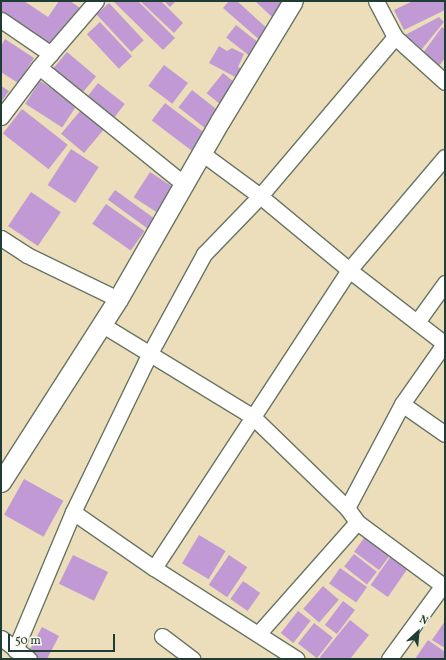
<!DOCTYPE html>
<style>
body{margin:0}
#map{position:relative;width:446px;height:660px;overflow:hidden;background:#ecdeba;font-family:Vollkorn,serif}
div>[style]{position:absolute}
.building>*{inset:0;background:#c199d5;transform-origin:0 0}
.roads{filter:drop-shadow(1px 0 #677563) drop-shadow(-1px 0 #677563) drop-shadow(0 1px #677563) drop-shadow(0 -1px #677563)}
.minor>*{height:15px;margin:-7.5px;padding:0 7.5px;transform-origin:7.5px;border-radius:7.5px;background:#fff}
.major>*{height:19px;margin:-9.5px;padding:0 9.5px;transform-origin:9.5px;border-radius:9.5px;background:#fff}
span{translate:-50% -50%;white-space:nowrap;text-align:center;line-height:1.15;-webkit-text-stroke:3px #fbf7ec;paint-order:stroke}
.frame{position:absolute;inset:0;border:2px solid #1f3d34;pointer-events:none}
.north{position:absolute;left:398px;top:612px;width:40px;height:40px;-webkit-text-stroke:3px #fbf7ec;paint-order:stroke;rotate:26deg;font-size:11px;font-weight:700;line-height:16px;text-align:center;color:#1f3d34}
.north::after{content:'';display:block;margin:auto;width:14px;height:18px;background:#1f3d34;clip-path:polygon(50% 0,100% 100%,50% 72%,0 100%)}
.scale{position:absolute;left:8px;top:634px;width:107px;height:18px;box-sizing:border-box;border:2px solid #1f3d34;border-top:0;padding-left:5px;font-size:12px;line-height:14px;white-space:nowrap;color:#1f3d34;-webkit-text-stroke:3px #fbf7ec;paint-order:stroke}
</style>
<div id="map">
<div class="building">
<i style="clip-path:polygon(1px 1px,24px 1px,48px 17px,59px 1px,70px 1px,80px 8px,52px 48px,1px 12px)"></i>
<i style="clip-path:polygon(113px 1px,138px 1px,175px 38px,163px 50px)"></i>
<i style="clip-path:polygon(140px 1px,161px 1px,183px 23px,174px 33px)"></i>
<i style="clip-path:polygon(164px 1px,176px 1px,170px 7px)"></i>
<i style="clip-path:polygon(229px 1px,237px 1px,271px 32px,262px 42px,223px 8px)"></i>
<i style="clip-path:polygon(255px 1px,288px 1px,273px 18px)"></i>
<i style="clip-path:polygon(413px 1px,445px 1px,445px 10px,404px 30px,394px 10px)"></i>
<i style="left:109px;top:3px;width:51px;height:17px;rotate:47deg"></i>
<i style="clip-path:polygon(439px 17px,444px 22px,422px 49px,405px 35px)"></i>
<i style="left:100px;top:22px;width:47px;height:18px;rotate:47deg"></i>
<i style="left:236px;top:25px;width:33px;height:16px;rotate:38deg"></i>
<i style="clip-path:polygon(442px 27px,445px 29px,445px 58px,439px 66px,423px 53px)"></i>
<i style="clip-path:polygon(5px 39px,34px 58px,18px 83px,1px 72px,1px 46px)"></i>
<i style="clip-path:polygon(219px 46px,227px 51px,232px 48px,244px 54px,238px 67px,244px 70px,239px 79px,209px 63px)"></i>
<i style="left:67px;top:52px;width:38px;height:25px;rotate:40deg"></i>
<i style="left:164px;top:65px;width:30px;height:26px;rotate:37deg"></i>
<i style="left:223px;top:73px;width:19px;height:26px;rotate:39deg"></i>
<i style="left:40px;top:81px;width:44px;height:27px;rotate:33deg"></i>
<i style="left:98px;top:83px;width:34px;height:21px;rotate:38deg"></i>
<i style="clip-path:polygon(1px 86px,9px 91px,1px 102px)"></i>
<i style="left:192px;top:90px;width:34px;height:22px;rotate:38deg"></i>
<i style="left:165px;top:103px;width:51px;height:22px;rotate:37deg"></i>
<i style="left:22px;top:109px;width:58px;height:31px;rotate:38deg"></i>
<i style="left:81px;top:110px;width:30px;height:31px;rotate:40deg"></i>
<i style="left:71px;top:149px;width:33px;height:43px;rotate:33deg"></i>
<i style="left:150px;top:172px;width:33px;height:30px;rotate:33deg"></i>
<i style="left:115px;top:190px;width:52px;height:12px;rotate:36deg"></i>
<i style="left:31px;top:192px;width:36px;height:41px;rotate:34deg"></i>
<i style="left:106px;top:204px;width:47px;height:24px;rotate:35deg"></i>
<i style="left:24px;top:479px;width:45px;height:41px;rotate:29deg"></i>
<i style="left:367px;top:534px;width:31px;height:22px;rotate:36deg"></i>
<i style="left:199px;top:535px;width:31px;height:33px;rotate:31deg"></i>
<i style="left:393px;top:553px;width:21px;height:39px;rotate:35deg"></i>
<i style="left:354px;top:554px;width:29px;height:16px;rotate:38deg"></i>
<i style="left:73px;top:555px;width:39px;height:32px;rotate:26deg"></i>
<i style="left:229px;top:555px;width:22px;height:36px;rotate:34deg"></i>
<i style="left:340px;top:568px;width:33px;height:19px;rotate:35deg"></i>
<i style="left:243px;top:581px;width:21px;height:22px;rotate:35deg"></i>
<i style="left:323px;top:586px;width:21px;height:30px;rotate:41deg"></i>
<i style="left:343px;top:601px;width:15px;height:30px;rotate:37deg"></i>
<i style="left:298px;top:611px;width:16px;height:28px;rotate:38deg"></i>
<i style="clip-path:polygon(350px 620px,369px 635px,350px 659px,322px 659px,320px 657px)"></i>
<i style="clip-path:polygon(445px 621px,445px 648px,432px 640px)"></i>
<i style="left:314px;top:623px;width:24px;height:26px;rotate:38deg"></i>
<i style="clip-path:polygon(42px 627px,59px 636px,47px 659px,38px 659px,28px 653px)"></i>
<i style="clip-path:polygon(428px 640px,445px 652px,445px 659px,415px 659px)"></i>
</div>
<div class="roads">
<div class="minor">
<i style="left:376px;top:1px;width:41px;rotate:62.2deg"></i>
<i style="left:395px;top:37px;width:67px;rotate:42deg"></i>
<i style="left:1px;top:20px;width:60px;rotate:34.2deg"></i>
<i style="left:39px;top:67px;width:188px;rotate:38.9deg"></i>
<i style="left:1px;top:117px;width:63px;rotate:-52.8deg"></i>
<i style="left:39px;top:67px;width:87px;rotate:-49.2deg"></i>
<i style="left:203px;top:154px;width:71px;rotate:36.4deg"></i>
<i style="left:260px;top:196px;width:116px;rotate:39.7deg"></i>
<i style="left:349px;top:270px;width:121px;rotate:37.6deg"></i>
<i style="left:1px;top:238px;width:31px;rotate:33deg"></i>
<i style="left:27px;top:255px;width:101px;rotate:25.8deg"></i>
<i style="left:417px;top:322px;width:48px;rotate:-54.3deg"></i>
<i style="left:101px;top:324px;width:177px;rotate:31.4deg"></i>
<i style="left:252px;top:416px;width:132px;rotate:44.1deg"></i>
<i style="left:347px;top:508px;width:17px;rotate:54deg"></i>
<i style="left:357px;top:522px;width:109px;rotate:36.5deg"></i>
<i style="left:402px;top:404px;width:52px;rotate:34.9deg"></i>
<i style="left:347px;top:508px;width:118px;rotate:-62.1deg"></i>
<i style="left:402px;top:404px;width:73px;rotate:-55deg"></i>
<i style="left:73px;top:512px;width:98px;rotate:34.7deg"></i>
<i style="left:154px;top:568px;width:169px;rotate:32.5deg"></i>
<i style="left:154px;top:568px;width:356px;rotate:-56.8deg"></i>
<i style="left:349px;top:270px;width:148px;rotate:-49.7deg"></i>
<i style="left:258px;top:634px;width:149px;rotate:-48.5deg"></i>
<i style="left:162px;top:636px;width:38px;rotate:37deg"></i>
<i style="left:1px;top:638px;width:35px;rotate:37deg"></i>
<i style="left:15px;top:650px;width:150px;rotate:-67.2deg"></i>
<i style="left:73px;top:512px;width:177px;rotate:-64.2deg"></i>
<i style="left:150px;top:353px;width:113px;rotate:-61.4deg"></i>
<i style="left:204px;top:254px;width:81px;rotate:-46deg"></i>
<i style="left:260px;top:196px;width:209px;rotate:-49.7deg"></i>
<i style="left:389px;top:659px;width:92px;rotate:-53.9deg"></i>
</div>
<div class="major">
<i style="left:1px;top:482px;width:217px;rotate:-57.4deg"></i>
<i style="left:118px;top:299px;width:205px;rotate:-60.2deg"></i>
<i style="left:220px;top:121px;width:140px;rotate:-58.7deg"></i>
</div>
</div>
<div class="frame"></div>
<div class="north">N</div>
<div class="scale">50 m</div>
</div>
